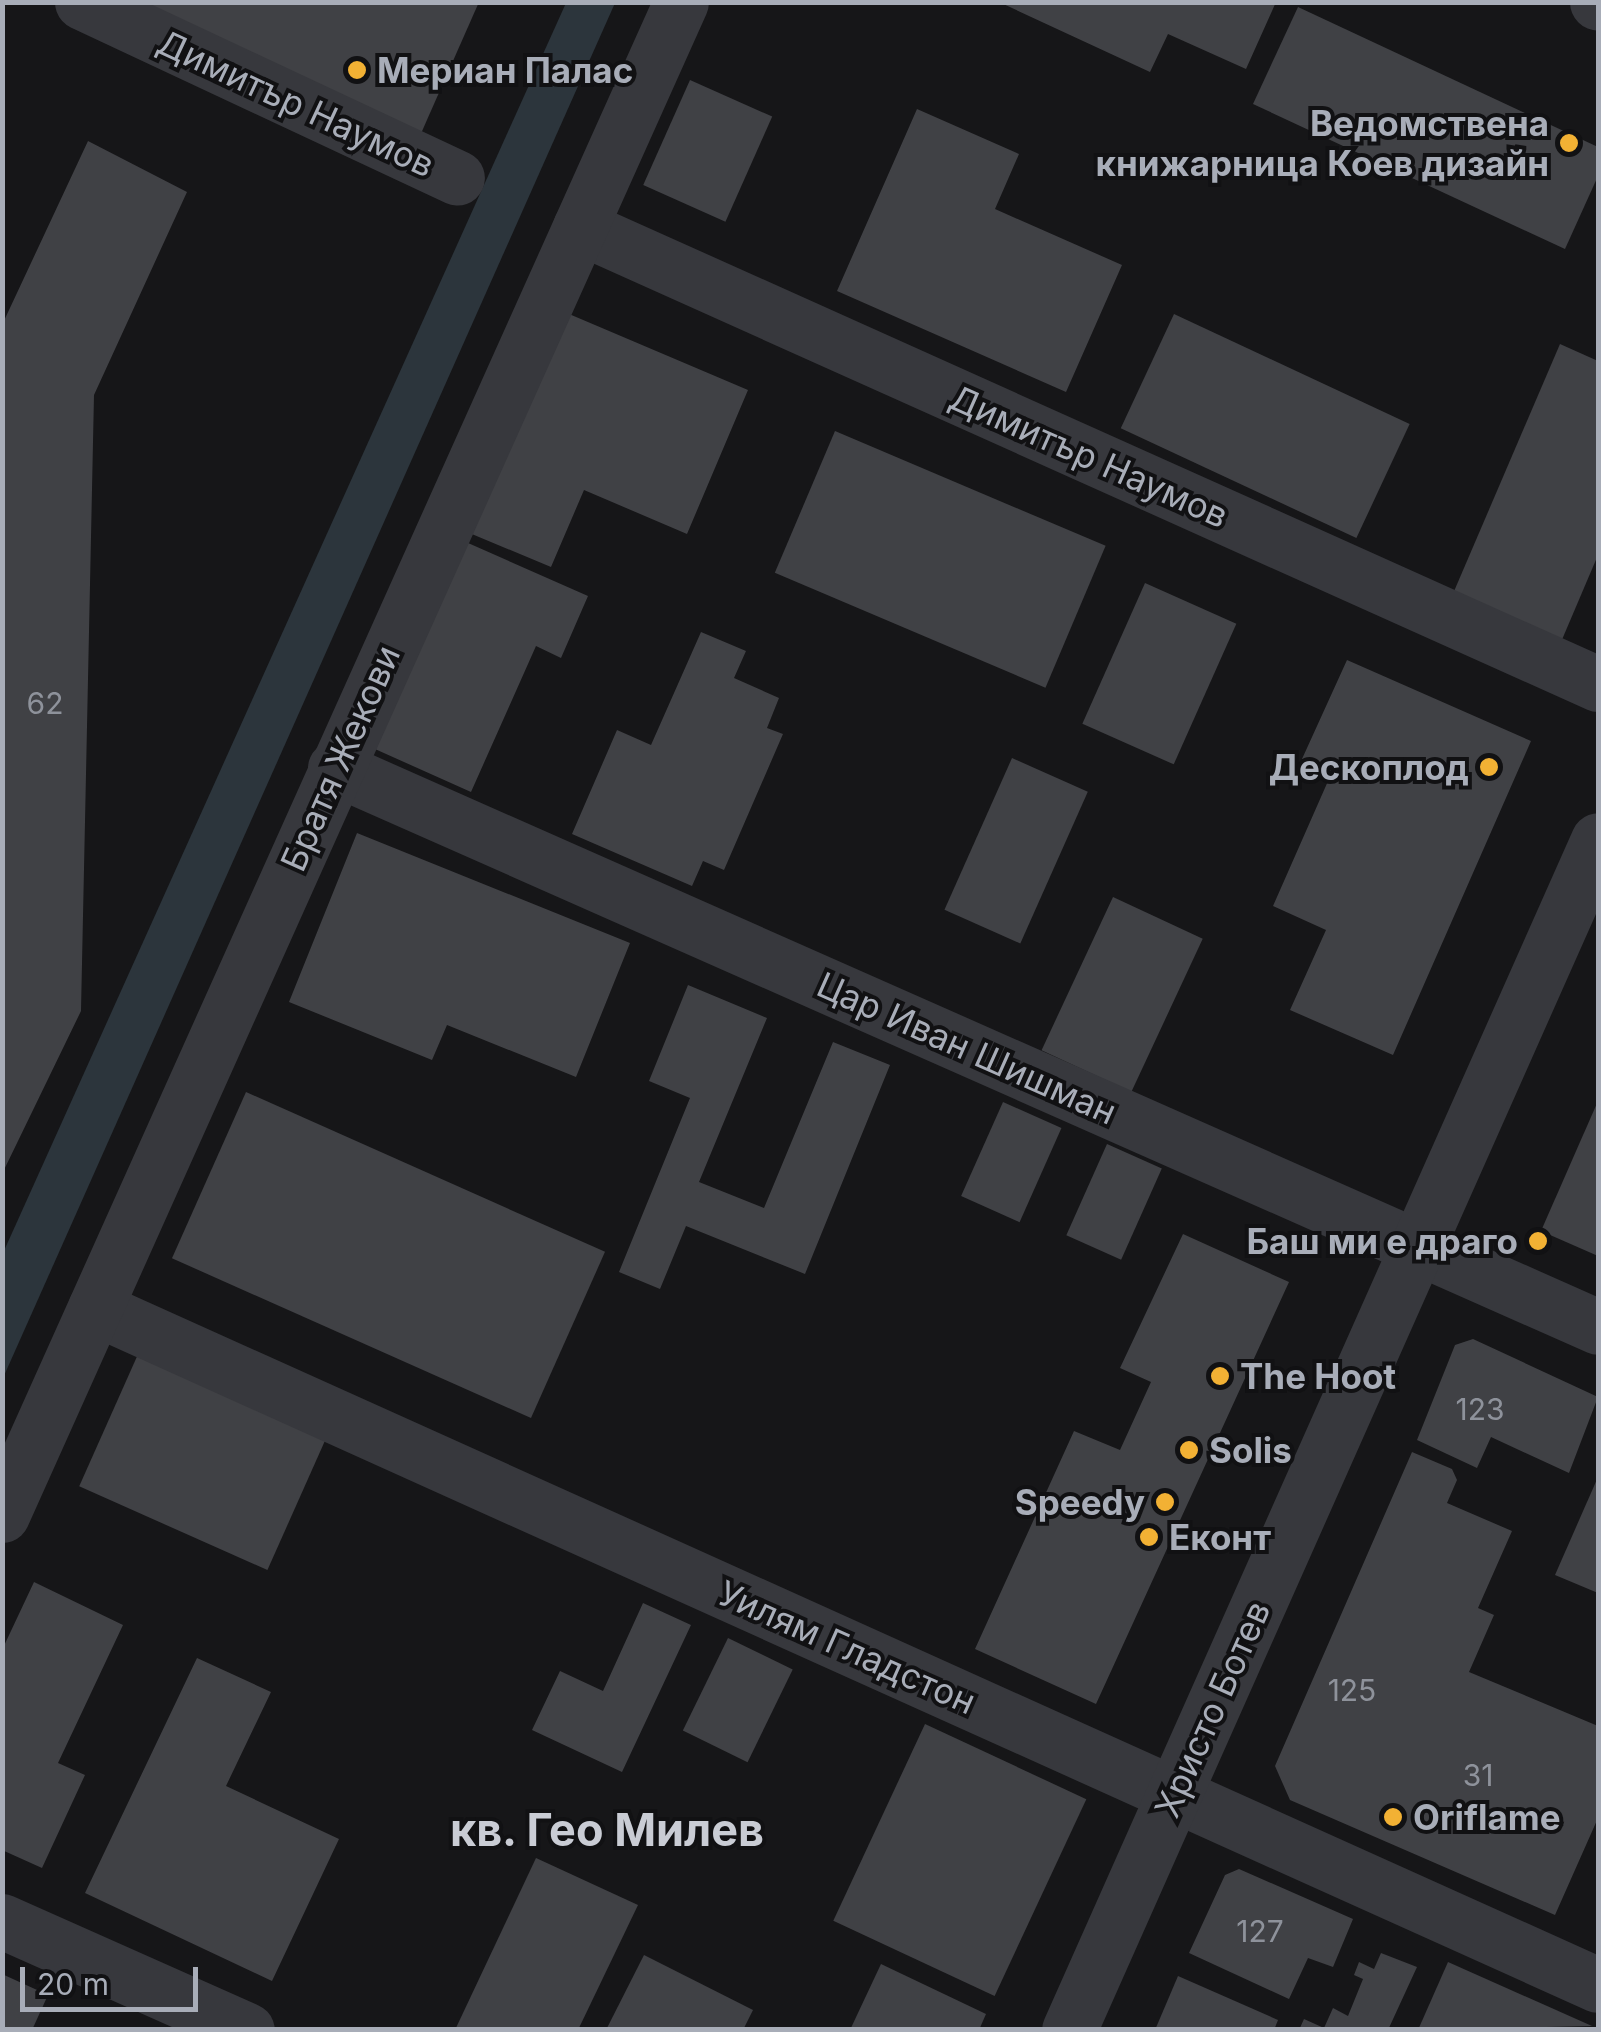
<!DOCTYPE html>
<meta charset="utf-8">
<style>
body{margin:0}
#map{position:relative;width:1601px;height:2032px;overflow:hidden;background:#161618;font-family:Inter,sans-serif}
div>[style]{position:absolute}
.water>*{inset:0;background:#2c353c}
.building>*{inset:0;background:#404145;transform-origin:0 0}
.minor>*{height:55px;margin:-27.5px;padding:0 27.5px;transform-origin:27.5px;border-radius:27.5px;background:#37383d}
.dots>*{width:28px;height:28px;translate:-50% -50%;box-sizing:border-box;border:5px solid #111113;border-radius:50%}
span{translate:-50% -50%;white-space:nowrap;text-align:center;line-height:1.15;-webkit-text-stroke:8px #111113;paint-order:stroke}
.number-label{font-size:30px;color:#8e929b}
.number-label span{-webkit-text-stroke-width:0}
.poi-label{font-size:35px;color:#a8adb8;font-weight:700}
.left{translate:0 -50%;text-align:left}
.right{translate:-100% -50%;text-align:right}
.street-label{font-size:35px;color:#a8adb8}
.district-label{font-size:45px;color:#c9ccd4;font-weight:700}
.frame{position:absolute;inset:0;border:5px solid #a8adb8;pointer-events:none}
.scale{position:absolute;left:20px;top:1967px;width:178px;height:45px;box-sizing:border-box;border:5px solid #a8adb8;border-top:0;padding-left:12px;font-size:30px;line-height:35px;white-space:nowrap;color:#a8adb8;-webkit-text-stroke:8px #111113;paint-order:stroke}
</style>
<div id="map">
<div class="water">
<i style="clip-path:polygon(566px 3px,615px 3px,3px 1378px,3px 1253px)"></i>
</div>
<div class="building">
<i style="clip-path:polygon(111px 2px,479px 2px,419px 138px)"></i>
<i style="clip-path:polygon(999px 2px,1276px 2px,1246px 69px,1168px 34px,1150px 72px)"></i>
<i style="clip-path:polygon(1298px 7px,1598px 147px,1598px 176px,1565px 249px,1253px 104px)"></i>
<i style="left:690px;top:80px;width:90px;height:115px;rotate:24deg"></i>
<i style="clip-path:polygon(917px 109px,1019px 154px,995px 209px,1122px 265px,1066px 392px,837px 291px)"></i>
<i style="clip-path:polygon(88px 141px,187px 192px,94px 395px,81px 1011px,2px 1174px,2px 325px)"></i>
<i style="clip-path:polygon(562px 311px,748px 390px,687px 534px,584px 490px,551px 567px,467px 532px)"></i>
<i style="left:1174px;top:314px;width:260px;height:126px;rotate:25deg"></i>
<i style="clip-path:polygon(1560px 344px,1598px 361px,1598px 555px,1561px 642px,1452px 596px)"></i>
<i style="left:835px;top:431px;width:294px;height:154px;rotate:23deg"></i>
<i style="clip-path:polygon(459px 539px,588px 596px,561px 658px,536px 646px,471px 792px,366px 745px)"></i>
<i style="left:1145px;top:583px;width:100px;height:154px;rotate:24deg"></i>
<i style="clip-path:polygon(701px 632px,746px 651px,734px 678px,779px 698px,767px 728px,783px 734px,724px 870px,703px 861px,692px 886px,572px 834px,617px 730px,651px 745px)"></i>
<i style="clip-path:polygon(1347px 660px,1531px 741px,1393px 1055px,1290px 1010px,1326px 930px,1273px 906px,1332px 772px,1302px 759px)"></i>
<i style="left:1012px;top:758px;width:83px;height:166px;rotate:24deg"></i>
<i style="clip-path:polygon(357px 833px,630px 943px,576px 1077px,447px 1025px,432px 1060px,289px 1002px)"></i>
<i style="left:1113px;top:897px;width:99px;height:169px;rotate:25deg"></i>
<i style="clip-path:polygon(688px 985px,767px 1018px,699px 1182px,764px 1208px,833px 1042px,890px 1065px,805px 1274px,686px 1226px,660px 1289px,619px 1272px,690px 1098px,649px 1081px)"></i>
<i style="left:246px;top:1092px;width:393px;height:182px;rotate:24deg"></i>
<i style="clip-path:polygon(1598px 1101px,1598px 1256px,1541px 1231px)"></i>
<i style="left:1003px;top:1102px;width:64px;height:103px;rotate:24deg"></i>
<i style="left:1107px;top:1144px;width:60px;height:100px;rotate:24deg"></i>
<i style="clip-path:polygon(1183px 1234px,1289px 1282px,1096px 1704px,975px 1649px,1074px 1431px,1120px 1450px,1151px 1382px,1120px 1368px)"></i>
<i style="clip-path:polygon(1473px 1339px,1598px 1397px,1569px 1473px,1491px 1437px,1477px 1468px,1417px 1440px,1455px 1345px)"></i>
<i style="left:139px;top:1352px;width:206px;height:147px;rotate:24deg"></i>
<i style="clip-path:polygon(1412px 1452px,1452px 1469px,1457px 1480px,1447px 1503px,1512px 1531px,1478px 1608px,1494px 1615px,1469px 1672px,1598px 1726px,1598px 1818px,1555px 1915px,1290px 1800px,1275px 1766px)"></i>
<i style="clip-path:polygon(1598px 1477px,1598px 1593px,1555px 1575px)"></i>
<i style="clip-path:polygon(34px 1582px,123px 1625px,58px 1763px,85px 1775px,42px 1868px,2px 1850px,2px 1650px)"></i>
<i style="clip-path:polygon(643px 1603px,691px 1625px,622px 1772px,532px 1730px,560px 1671px,603px 1691px)"></i>
<i style="left:728px;top:1638px;width:72px;height:103px;rotate:26deg"></i>
<i style="clip-path:polygon(197px 1658px,271px 1692px,226px 1786px,339px 1839px,272px 1981px,85px 1893px)"></i>
<i style="left:925px;top:1724px;width:178px;height:217px;rotate:25deg"></i>
<i style="clip-path:polygon(536px 1858px,638px 1905px,578px 2030px,455px 2030px)"></i>
<i style="clip-path:polygon(1239px 1869px,1353px 1919px,1333px 1967px,1308px 1958px,1289px 1999px,1189px 1953px,1225px 1875px)"></i>
<i style="clip-path:polygon(1381px 1953px,1417px 1967px,1388px 2030px,1299px 2030px,1304px 2019px,1324px 2028px,1333px 2008px,1348px 2016px,1363px 1979px,1354px 1975px,1359px 1962px,1374px 1969px)"></i>
<i style="clip-path:polygon(644px 1955px,753px 2010px,743px 2030px,606px 2030px)"></i>
<i style="clip-path:polygon(1448px 1962px,1592px 2026px,1418px 2030px)"></i>
<i style="clip-path:polygon(881px 1964px,986px 2014px,979px 2030px,850px 2030px)"></i>
<i style="clip-path:polygon(2px 1974px,48px 1995px,32px 2030px,2px 2030px)"></i>
<i style="clip-path:polygon(1178px 1976px,1278px 2020px,1274px 2030px,1155px 2030px)"></i>
</div>
<div class="minor">
<i style="left:82px;top:2px;width:414px;rotate:25.1deg"></i>
<i style="left:1597px;top:2px;width:1px;rotate:45deg"></i>
<i style="left:580px;top:227px;width:1116px;rotate:24.18deg"></i>
<i style="left:335px;top:768px;width:1381px;rotate:23.87deg"></i>
<i style="left:95px;top:1308px;width:1648px;rotate:24.25deg"></i>
<i style="left:2px;top:1515px;width:1658px;rotate:-65.83deg"></i>
<i style="left:2px;top:1921px;width:268px;rotate:24deg"></i>
<i style="left:1069px;top:2030px;width:1302px;rotate:-66.03deg"></i>
</div>
<div class="dots">
<i style="left:357px;top:70px;background:#f2b134"></i>
<i style="left:1569px;top:143px;background:#f2b134"></i>
<i style="left:1489px;top:767px;background:#f2b134"></i>
<i style="left:1538px;top:1241px;background:#f2b134"></i>
<i style="left:1220px;top:1376px;background:#f2b134"></i>
<i style="left:1189px;top:1450px;background:#f2b134"></i>
<i style="left:1165px;top:1502px;background:#f2b134"></i>
<i style="left:1149px;top:1537px;background:#f2b134"></i>
<i style="left:1393px;top:1817px;background:#f2b134"></i>
</div>
<div class="number-label">
<span style="left:45px;top:703px">62</span>
<span style="left:1480px;top:1409px">123</span>
<span style="left:1352px;top:1690px">125</span>
<span style="left:1478px;top:1775px">31</span>
<span style="left:1260px;top:1931px">127</span>
</div>
<div class="poi-label">
<span class="left" style="left:377px;top:70px">Мериан Палас</span>
<span class="right" style="left:1549px;top:143px">Ведомствена<br>книжарница Коев дизайн</span>
<span class="right" style="left:1469px;top:767px">Дескоплод</span>
<span class="right" style="left:1518px;top:1241px">Баш ми е драго</span>
<span class="left" style="left:1240px;top:1376px">The Hoot</span>
<span class="left" style="left:1209px;top:1450px">Solis</span>
<span class="right" style="left:1145px;top:1502px">Speedy</span>
<span class="left" style="left:1169px;top:1537px">Еконт</span>
<span class="left" style="left:1413px;top:1817px">Oriflame</span>
</div>
<div class="street-label">
<span style="left:296px;top:103px;rotate:25deg">Димитър Наумов</span>
<span style="left:1089px;top:456px;rotate:24deg">Димитър Наумов</span>
<span style="left:340px;top:758px;rotate:-66deg">Братя Жекови</span>
<span style="left:967px;top:1048px;rotate:24deg">Цар Иван Шишман</span>
<span style="left:847px;top:1647px;rotate:24deg">Уилям Гладстон</span>
<span style="left:1212px;top:1709px;rotate:-66deg">Христо Ботев</span>
</div>
<div class="district-label">
<span style="left:607px;top:1830px">кв. Гео Милев</span>
</div>
<div class="frame"></div>
<div class="scale">20 m</div>
</div>
